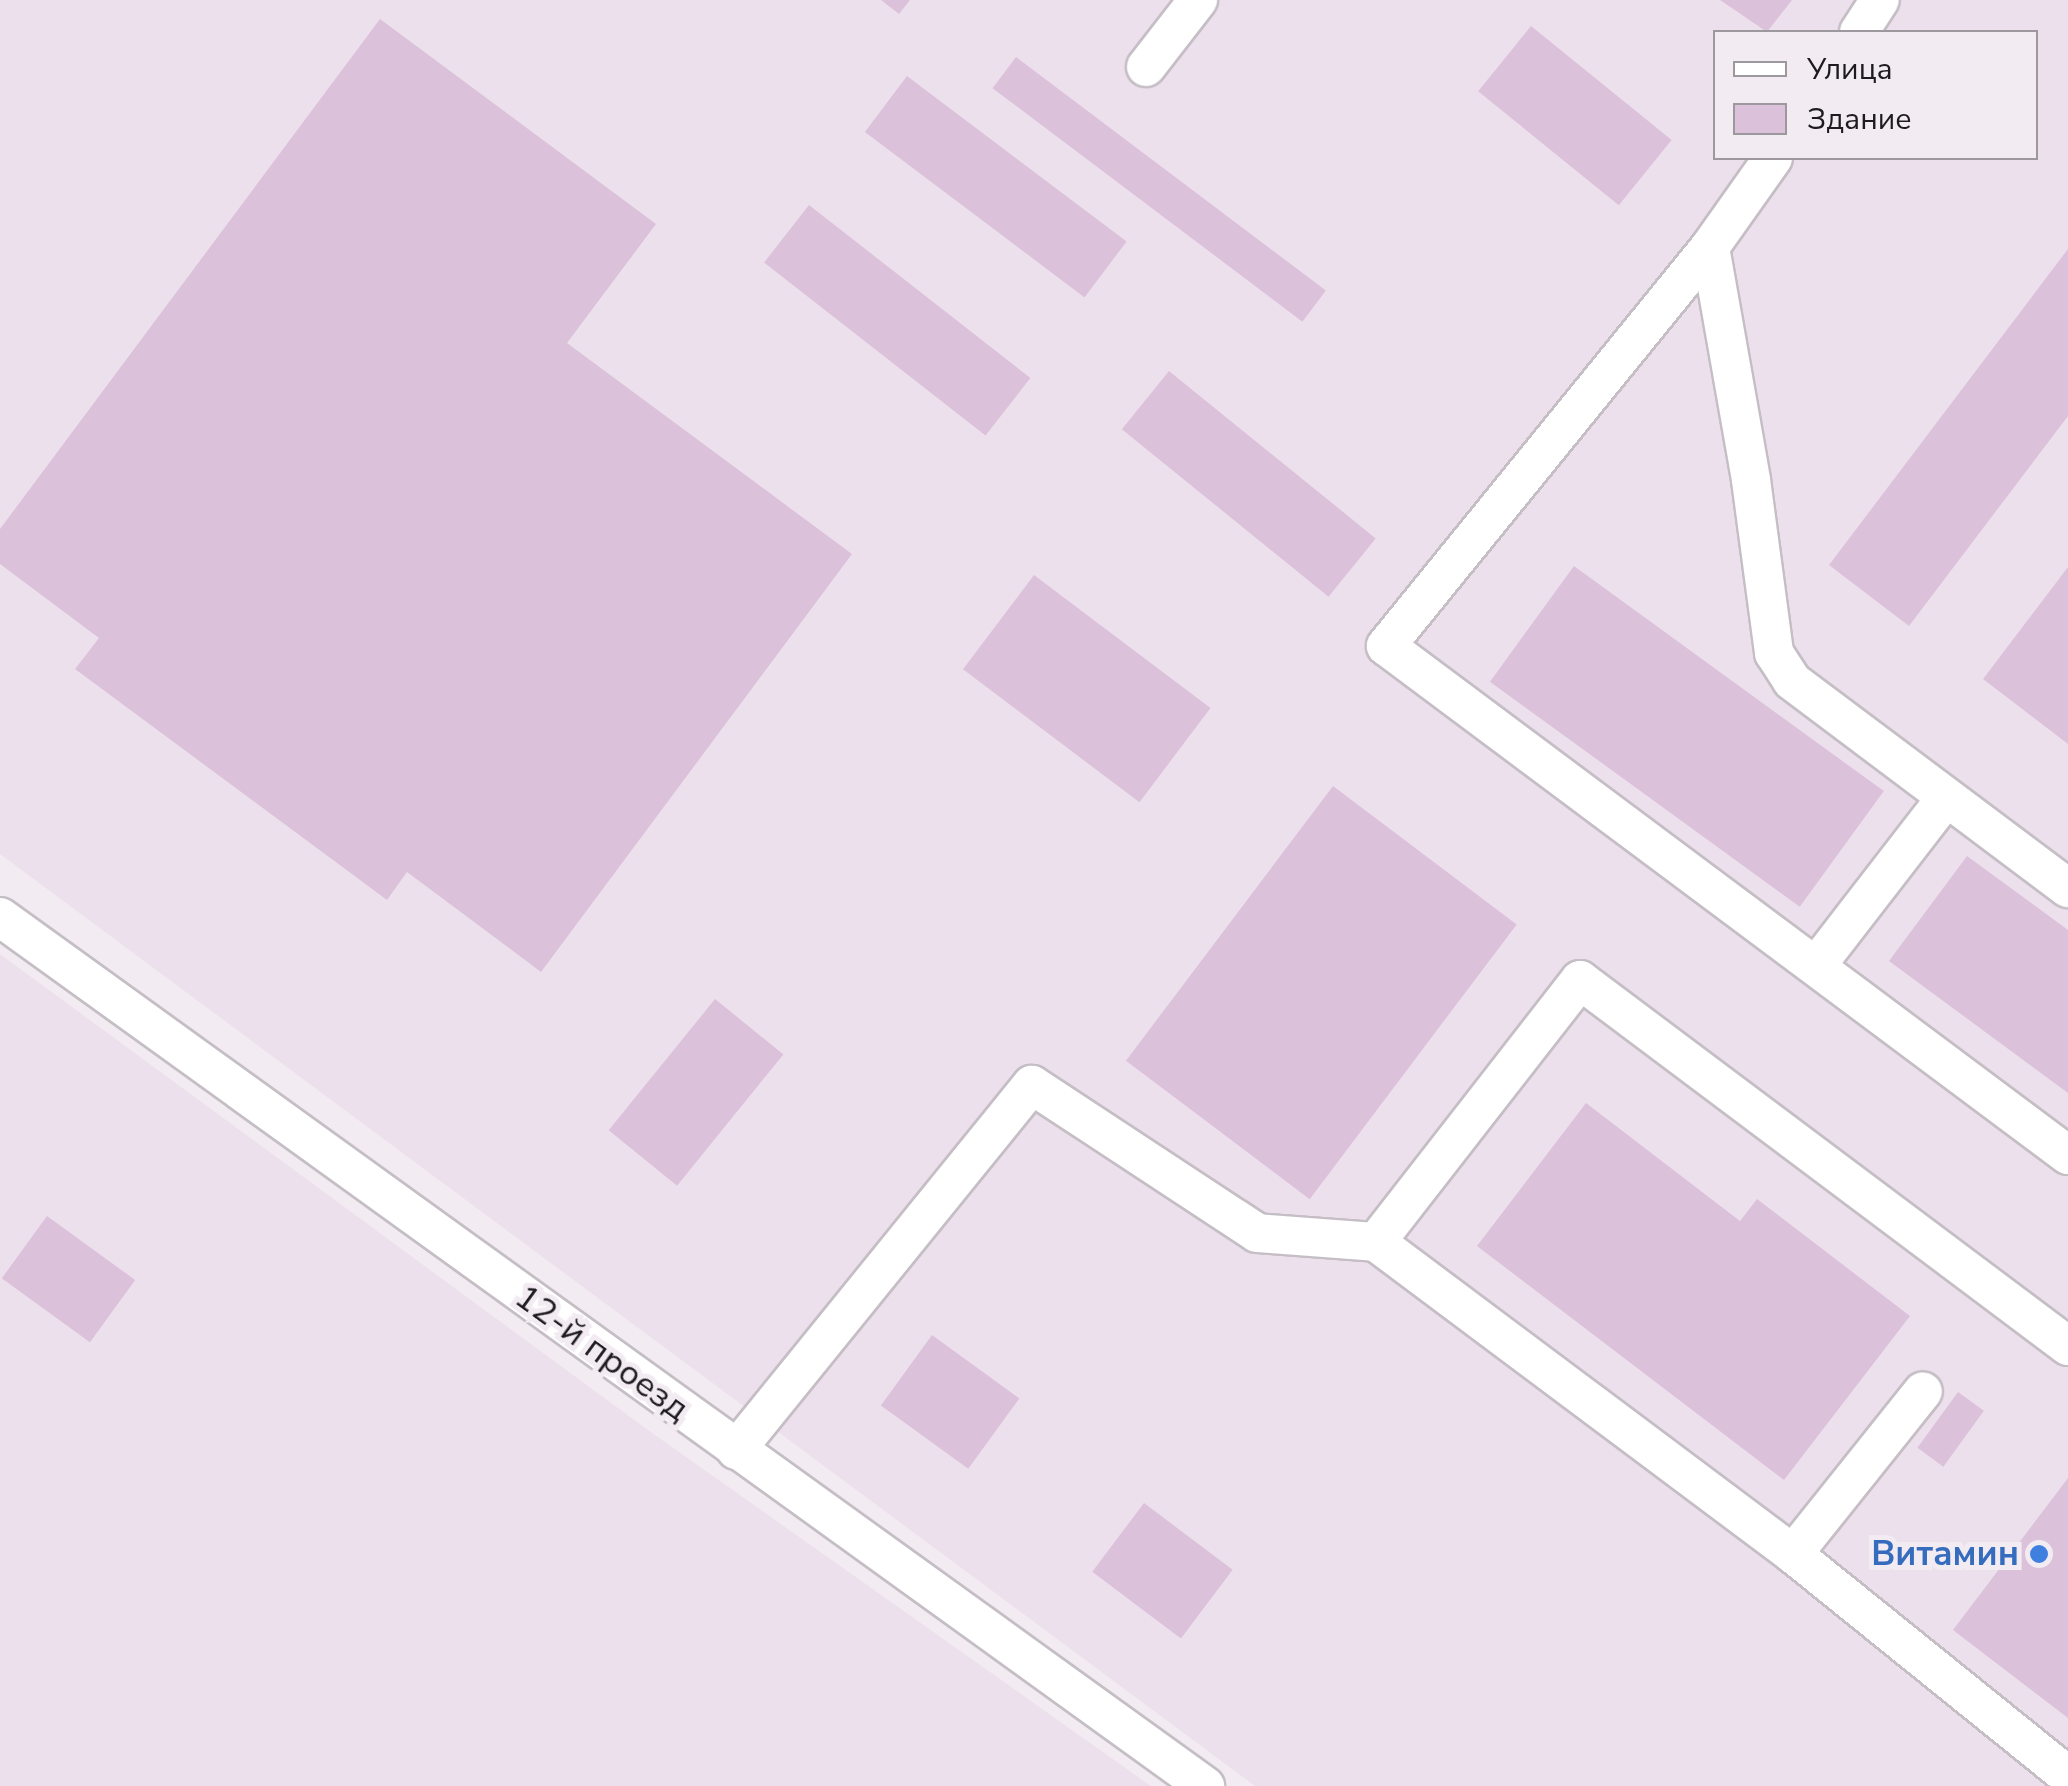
<!DOCTYPE html>
<meta charset="utf-8">
<style>
body{margin:0}
#map{position:relative;width:2068px;height:1786px;overflow:hidden;background:#f2ebf2;font-family:"Nunito Sans",sans-serif}
div>[style]{position:absolute}
.built>*{inset:0;background:#ede0ed}
.building>*{inset:0;background:#dbc1da;transform-origin:0 0}
.roads{filter:drop-shadow(2px 0 #c5bec5) drop-shadow(-2px 0 #c5bec5) drop-shadow(0 2px #c5bec5) drop-shadow(0 -2px #c5bec5)}
.minor>*{height:38px;margin:-19px;padding:0 19px;transform-origin:19px;border-radius:19px;background:#fff}
.dots>*{width:28px;height:28px;translate:-50% -50%;box-sizing:border-box;border:5px solid #f2ebf2;border-radius:50%}
span{translate:-50% -50%;white-space:nowrap;text-align:center;line-height:1.15;-webkit-text-stroke:10px #f2ebf2;paint-order:stroke}
.street-label{font-size:35px;color:#1e1b1e}
.shop-label{font-size:35px;color:#366cbe;font-weight:700}
.right{translate:-100% -50%;text-align:right}
.legend{position:absolute;left:1713px;top:30px;width:325px;height:130px;box-sizing:border-box;background:#f2ebf2;border:2px solid #9d989d;margin:0;padding:12px 18px;list-style:none;font-size:30px;color:#1e1b1e}
.legend li{display:flex;align-items:center;gap:20px;height:50px}
.legend b{width:50px;border:2px solid #9d989d}
</style>
<div id="map">
<div class="built">
<i style="clip-path:polygon(evenodd,0 0,2068px 0,2068px 1786px,1255px 1786px,0 854px,0 0,1716px 32px,2036px 32px,2036px 158px,1716px 158px,1716px 32px)"></i>
<i style="clip-path:polygon(0 954px,648px 1430px,1151px 1786px,0 1786px)"></i>
</div>
<div class="building">
<i style="clip-path:polygon(881px 0,910px 0,899px 14px)"></i>
<i style="clip-path:polygon(1720px 0,1792px 0,1767px 32px)"></i>
<i style="clip-path:polygon(380px 19px,656px 224px,567px 343px,852px 554px,541px 972px,407px 872px,387px 900px,75px 669px,99px 638px,0 564px,0 529px)"></i>
<i style="left:1531px;top:26px;width:181px;height:84px;rotate:39deg"></i>
<i style="left:1016px;top:57px;width:388px;height:39px;rotate:37deg"></i>
<i style="left:907px;top:76px;width:275px;height:70px;rotate:37deg"></i>
<i style="left:809px;top:205px;width:281px;height:73px;rotate:38deg"></i>
<i style="clip-path:polygon(2068px 249px,2068px 416px,1909px 626px,1829px 565px)"></i>
<i style="left:1169px;top:371px;width:266px;height:75px;rotate:39deg"></i>
<i style="left:1574px;top:566px;width:383px;height:143px;rotate:36deg"></i>
<i style="clip-path:polygon(2068px 567px,2068px 744px,1983px 679px)"></i>
<i style="left:1034px;top:575px;width:221px;height:118px;rotate:37deg"></i>
<i style="left:1333px;top:786px;width:230px;height:344px;rotate:37deg"></i>
<i style="clip-path:polygon(1967px 856px,2068px 930px,2068px 1093px,1889px 961px)"></i>
<i style="left:715px;top:999px;width:88px;height:169px;rotate:39deg"></i>
<i style="clip-path:polygon(1586px 1103px,1740px 1221px,1757px 1199px,1910px 1316px,1784px 1480px,1477px 1246px)"></i>
<i style="left:47px;top:1216px;width:109px;height:77px;rotate:36deg"></i>
<i style="left:932px;top:1335px;width:108px;height:87px;rotate:36deg"></i>
<i style="left:1958px;top:1392px;width:32px;height:69px;rotate:36deg"></i>
<i style="clip-path:polygon(2068px 1478px,2068px 1718px,1953px 1630px)"></i>
<i style="left:1144px;top:1503px;width:111px;height:86px;rotate:37deg"></i>
</div>
<div class="roads">
<div class="minor">
<i style="left:1859px;top:32px;width:38px;rotate:-57deg"></i>
<i style="left:1146px;top:67px;width:85px;rotate:-52.2deg"></i>
<i style="left:1773px;top:158px;width:109px;rotate:125.3deg"></i>
<i style="left:1710px;top:247px;width:237px;rotate:80deg"></i>
<i style="left:1751px;top:480px;width:175px;rotate:82.4deg"></i>
<i style="left:1774px;top:653px;width:33px;rotate:57deg"></i>
<i style="left:1792px;top:681px;width:345px;rotate:36.9deg"></i>
<i style="left:1710px;top:247px;width:514px;rotate:129.08deg"></i>
<i style="left:1386px;top:646px;width:851px;rotate:36.74deg"></i>
<i style="left:0;top:917px;width:1486px;rotate:35.8deg"></i>
<i style="left:1816px;top:966px;width:211px;rotate:-52.3deg"></i>
<i style="left:2068px;top:1346px;width:610px;rotate:-143.13deg"></i>
<i style="left:1580px;top:980px;width:332px;rotate:127.9deg"></i>
<i style="left:1376px;top:1242px;width:521px;rotate:36.8deg"></i>
<i style="left:1793px;top:1554px;width:353px;rotate:38.9deg"></i>
<i style="left:736px;top:1450px;width:470px;rotate:-51deg"></i>
<i style="left:1032px;top:1085px;width:269px;rotate:33.3deg"></i>
<i style="left:1257px;top:1233px;width:119px;rotate:4.3deg"></i>
<i style="left:1793px;top:1554px;width:208px;rotate:-51.4deg"></i>
</div>
</div>
<div class="dots">
<i style="left:2039px;top:1554px;background:#3f7fe0"></i>
</div>
<div class="street-label">
<span style="left:602px;top:1353px;rotate:36deg">12-й проезд</span>
</div>
<div class="shop-label">
<span class="right" style="left:2019px;top:1554px">Витамин</span>
</div>
<ul class="legend">
<li><b style="height:12px;background:#fff"></b>Улица</li>
<li><b style="height:28px;background:#dbc1da"></b>Здание</li>
</ul>
</div>
